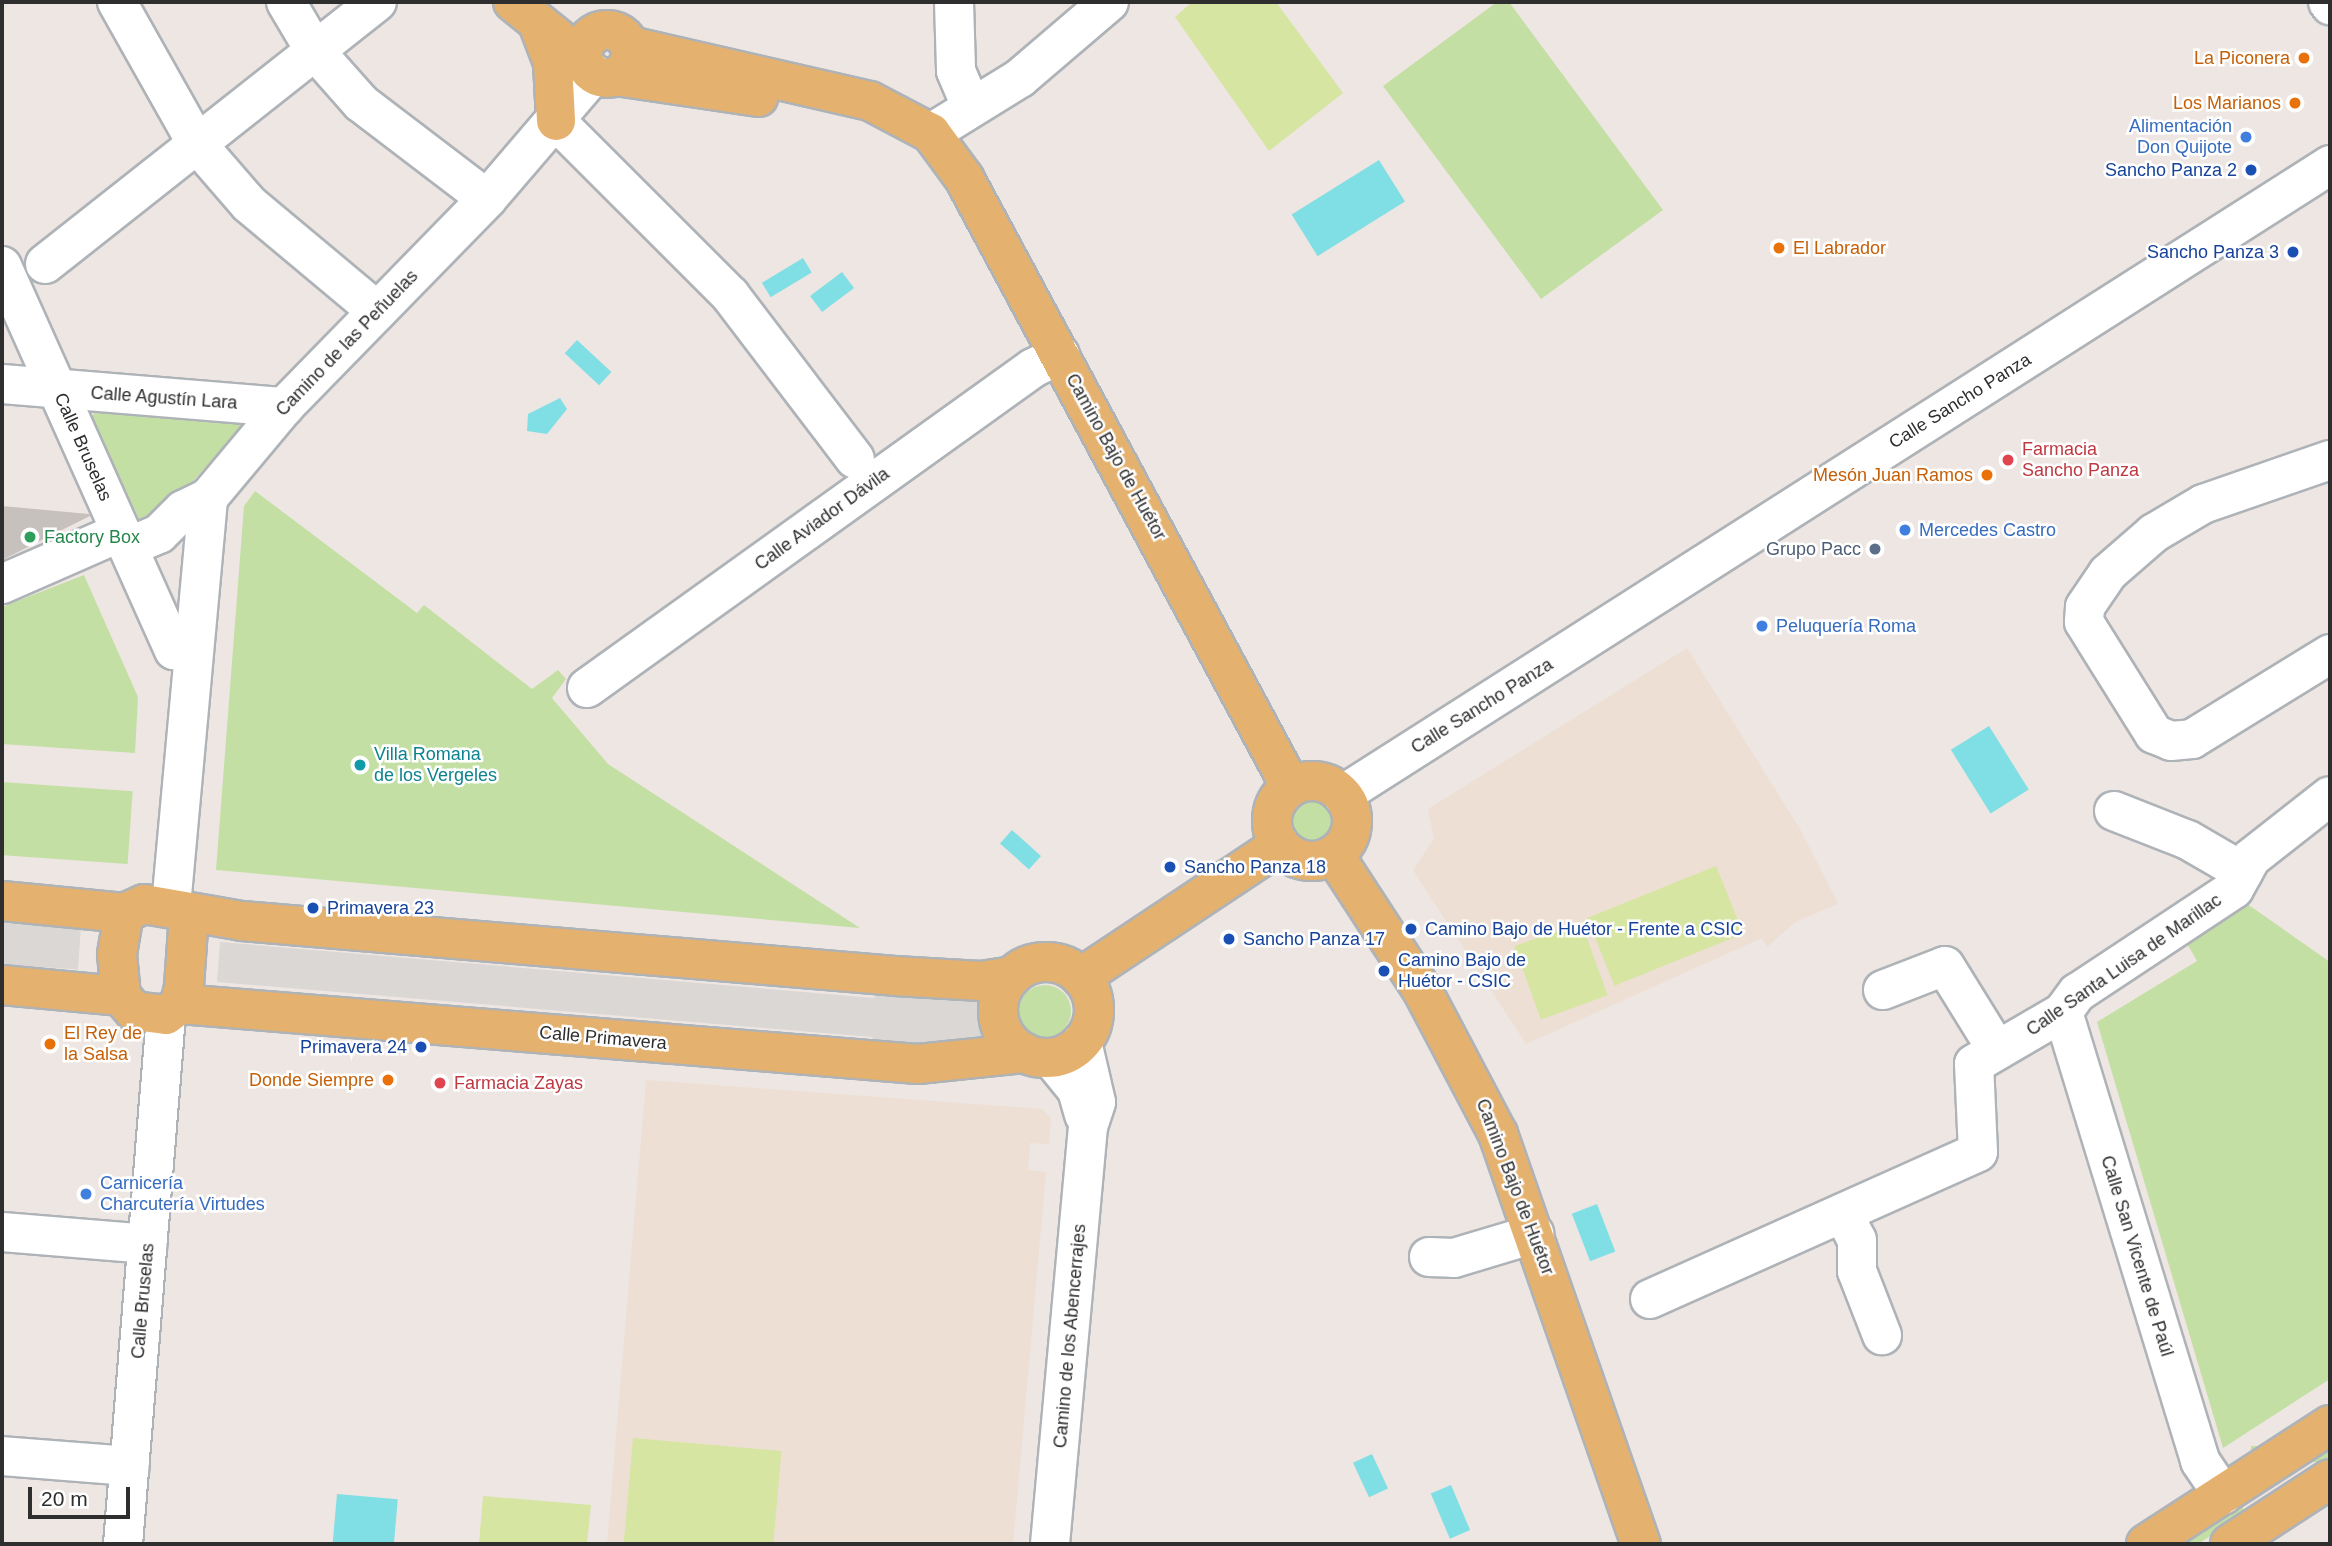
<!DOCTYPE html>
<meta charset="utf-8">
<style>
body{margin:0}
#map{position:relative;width:2332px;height:1546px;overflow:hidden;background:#eee6e2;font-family:Helvetica,sans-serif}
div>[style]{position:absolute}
.education>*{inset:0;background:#eddfd3}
.green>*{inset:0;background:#c4dfa4;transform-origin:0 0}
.round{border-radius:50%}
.pitch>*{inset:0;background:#d6e5a1;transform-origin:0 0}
.plaza>*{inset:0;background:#dad7d4;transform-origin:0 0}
.water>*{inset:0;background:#80dfe5;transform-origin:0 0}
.building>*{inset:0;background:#c7c1bd}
.roads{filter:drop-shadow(2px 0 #aeb3b8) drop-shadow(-2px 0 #aeb3b8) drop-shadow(0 2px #aeb3b8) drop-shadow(0 -2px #aeb3b8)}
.minor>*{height:38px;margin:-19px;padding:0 19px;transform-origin:19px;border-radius:19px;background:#fff}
.major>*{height:38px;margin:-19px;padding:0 19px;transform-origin:19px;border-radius:19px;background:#e5b16f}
.major>.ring{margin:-19px;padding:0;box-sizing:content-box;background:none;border:38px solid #e5b16f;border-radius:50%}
.dots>*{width:19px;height:19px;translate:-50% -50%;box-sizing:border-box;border:4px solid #fff;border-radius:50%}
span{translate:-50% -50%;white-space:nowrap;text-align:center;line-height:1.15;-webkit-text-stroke:5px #fff;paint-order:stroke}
.food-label{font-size:18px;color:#c56008}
.right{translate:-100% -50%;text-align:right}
.left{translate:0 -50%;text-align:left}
.shop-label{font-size:18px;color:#366cbe}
.transit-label{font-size:18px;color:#164399}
.street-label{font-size:18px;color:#2e2e2e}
.health-label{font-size:18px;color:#be3a42}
.leisure-label{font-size:18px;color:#27864d}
.service-label{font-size:18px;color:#4e5e75}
.culture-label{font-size:18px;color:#0d838f}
.frame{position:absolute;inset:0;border:4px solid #2e2e2e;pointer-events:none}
.scale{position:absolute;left:28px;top:1487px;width:102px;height:32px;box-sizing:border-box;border:4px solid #2e2e2e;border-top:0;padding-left:9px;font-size:21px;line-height:24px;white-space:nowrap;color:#2e2e2e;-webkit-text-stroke:5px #fff;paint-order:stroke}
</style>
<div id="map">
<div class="education">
<i style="clip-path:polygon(1687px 648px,1800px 829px,1838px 904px,1795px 922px,1767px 947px,1762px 938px,1526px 1044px,1413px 870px,1434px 839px,1428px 809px)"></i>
<i style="clip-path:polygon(646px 1080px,1042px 1109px,1051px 1119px,1049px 1144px,1030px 1143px,1028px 1170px,1046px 1172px,1013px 1544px,607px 1544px)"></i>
</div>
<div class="green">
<i style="clip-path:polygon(1497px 2px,1509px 2px,1663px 210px,1541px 299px,1383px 86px)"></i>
<i style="clip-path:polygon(96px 407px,244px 422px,243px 426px,153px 525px,142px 525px,92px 418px)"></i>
<i style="clip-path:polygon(255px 491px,417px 613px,424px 605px,532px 689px,558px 670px,566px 679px,552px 698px,608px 764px,860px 928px,216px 870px,244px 506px)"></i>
<i style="clip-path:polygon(84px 575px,138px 697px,135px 753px,2px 744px,2px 607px)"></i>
<i style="left:2px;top:782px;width:131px;height:73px;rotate:4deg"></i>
<i class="round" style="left:1289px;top:799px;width:46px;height:46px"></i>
<i style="clip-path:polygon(2240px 899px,2330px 962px,2330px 1379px,2223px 1448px,2097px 1022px,2197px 961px,2185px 940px)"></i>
<i class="round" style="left:1019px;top:985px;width:52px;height:52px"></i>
<i style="left:2330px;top:1446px;width:16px;height:79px;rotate:90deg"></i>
<i style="clip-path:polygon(2239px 1502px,2246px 1513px,2198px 1544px,2174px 1544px)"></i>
</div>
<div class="pitch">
<i style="clip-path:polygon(1192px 2px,1276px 2px,1343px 93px,1269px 151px,1175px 17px)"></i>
<i style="left:1716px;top:866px;width:73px;height:139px;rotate:68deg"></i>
<i style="left:1581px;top:922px;width:78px;height:71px;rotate:70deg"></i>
<i style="left:633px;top:1438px;width:149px;height:106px;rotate:5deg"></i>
<i style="clip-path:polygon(483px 1496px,591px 1505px,587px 1544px,479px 1544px)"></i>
</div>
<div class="plaza">
<i style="left:2px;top:923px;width:79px;height:41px;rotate:4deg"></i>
<i style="clip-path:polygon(220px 942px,874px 998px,883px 986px,983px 992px,990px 1039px,878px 1051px,872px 1037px,217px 982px)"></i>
</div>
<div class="water">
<i style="left:1379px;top:160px;width:49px;height:103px;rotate:58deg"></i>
<i style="left:803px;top:258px;width:17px;height:48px;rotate:59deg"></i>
<i style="left:842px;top:272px;width:20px;height:40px;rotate:53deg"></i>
<i style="left:577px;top:340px;width:47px;height:18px;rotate:43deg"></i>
<i style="clip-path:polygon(560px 398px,567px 409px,547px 434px,527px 431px,528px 414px)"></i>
<i style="left:1989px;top:726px;width:75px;height:45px;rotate:58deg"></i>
<i style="left:1012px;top:830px;width:39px;height:18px;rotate:42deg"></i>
<i style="left:1597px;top:1204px;width:51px;height:27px;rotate:69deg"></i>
<i style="left:1372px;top:1454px;width:38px;height:21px;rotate:65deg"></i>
<i style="left:1451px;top:1485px;width:49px;height:22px;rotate:67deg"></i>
<i style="left:337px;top:1494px;width:61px;height:50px;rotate:5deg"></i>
</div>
<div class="building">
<i style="clip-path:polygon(2px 506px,89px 514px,90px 516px,2px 560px)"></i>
</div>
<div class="roads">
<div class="minor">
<i style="left:117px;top:2px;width:163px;rotate:60.6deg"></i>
<i style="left:197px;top:144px;width:79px;rotate:49.1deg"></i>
<i style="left:249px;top:204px;width:167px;rotate:39.9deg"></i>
<i style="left:286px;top:2px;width:57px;rotate:59.4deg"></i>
<i style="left:315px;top:51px;width:69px;rotate:48.5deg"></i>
<i style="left:361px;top:103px;width:158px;rotate:37.3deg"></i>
<i style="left:954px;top:2px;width:69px;rotate:88.3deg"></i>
<i style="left:956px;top:71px;width:39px;rotate:67deg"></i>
<i style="left:2328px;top:2px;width:4px;rotate:56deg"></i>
<i style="left:556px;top:121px;width:246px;rotate:45deg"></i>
<i style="left:730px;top:295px;width:206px;rotate:52.7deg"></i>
<i style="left:931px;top:133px;width:105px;rotate:-31.7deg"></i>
<i style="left:1020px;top:78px;width:117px;rotate:-40.5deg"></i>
<i style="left:45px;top:264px;width:423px;rotate:-38.3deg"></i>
<i style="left:2px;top:266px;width:421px;rotate:65.9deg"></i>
<i style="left:174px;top:650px;width:17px;rotate:7deg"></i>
<i style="left:2px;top:384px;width:283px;rotate:4.7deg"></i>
<i style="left:2330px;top:460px;width:134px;rotate:160.9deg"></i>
<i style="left:2203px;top:504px;width:57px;rotate:149.4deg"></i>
<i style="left:2154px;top:533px;width:61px;rotate:139deg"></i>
<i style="left:2108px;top:573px;width:41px;rotate:124.1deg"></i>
<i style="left:2085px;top:607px;width:15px;rotate:94deg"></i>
<i style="left:2084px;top:622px;width:132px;rotate:58deg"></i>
<i style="left:2154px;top:734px;width:18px;rotate:22deg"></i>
<i style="left:2171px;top:741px;width:21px;rotate:-5deg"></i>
<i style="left:2192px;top:739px;width:162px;rotate:-31.6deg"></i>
<i style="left:128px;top:547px;width:34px;rotate:-23deg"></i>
<i style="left:159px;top:534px;width:34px;rotate:-45deg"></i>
<i style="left:183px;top:510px;width:28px;rotate:-26deg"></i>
<i style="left:208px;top:498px;width:119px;rotate:-50.1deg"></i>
<i style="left:284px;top:407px;width:291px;rotate:-45.7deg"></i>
<i style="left:487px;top:199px;width:165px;rotate:-49.4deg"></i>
<i style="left:2px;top:584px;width:130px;rotate:-23.6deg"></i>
<i style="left:587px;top:688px;width:549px;rotate:-35.66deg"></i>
<i style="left:1033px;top:368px;width:30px;rotate:-26deg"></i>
<i style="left:1342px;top:795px;width:1172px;rotate:-32.52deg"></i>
<i style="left:2114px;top:811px;width:79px;rotate:21.4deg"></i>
<i style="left:2188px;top:840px;width:64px;rotate:30.2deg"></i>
<i style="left:171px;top:906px;width:410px;rotate:-84.8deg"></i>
<i style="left:1883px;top:990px;width:66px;rotate:-21.2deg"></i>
<i style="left:1945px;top:966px;width:99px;rotate:58.2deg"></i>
<i style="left:2063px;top:1012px;width:469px;rotate:73deg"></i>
<i style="left:2200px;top:1461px;width:41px;rotate:55.9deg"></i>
<i style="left:1051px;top:1058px;width:41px;rotate:50.9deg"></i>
<i style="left:1077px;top:1090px;width:26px;rotate:74deg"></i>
<i style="left:1843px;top:1213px;width:30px;rotate:63deg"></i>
<i style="left:1857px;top:1240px;width:31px;rotate:90deg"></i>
<i style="left:1857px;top:1271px;width:69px;rotate:68.7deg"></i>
<i style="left:2px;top:1232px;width:146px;rotate:4.7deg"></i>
<i style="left:1429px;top:1257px;width:25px;rotate:2deg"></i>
<i style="left:1454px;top:1258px;width:84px;rotate:-16.7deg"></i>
<i style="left:1650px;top:1299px;width:359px;rotate:-24.1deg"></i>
<i style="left:1978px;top:1152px;width:88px;rotate:-92.6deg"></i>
<i style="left:1974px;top:1064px;width:103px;rotate:-30.3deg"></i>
<i style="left:2063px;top:1012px;width:24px;rotate:-54deg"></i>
<i style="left:2077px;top:993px;width:188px;rotate:-33.5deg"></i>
<i style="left:2234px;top:889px;width:35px;rotate:-61deg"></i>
<i style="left:2251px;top:858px;width:100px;rotate:-38.1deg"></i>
<i style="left:2px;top:1456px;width:128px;rotate:4.5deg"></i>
<i style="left:123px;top:1544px;width:531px;rotate:-85.35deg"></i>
<i style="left:1050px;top:1544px;width:419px;rotate:-84.8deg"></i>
<i style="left:1088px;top:1127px;width:26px;rotate:-72deg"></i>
<i style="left:1096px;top:1102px;width:62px;rotate:-103.1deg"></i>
</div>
<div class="major">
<i style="left:513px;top:2px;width:59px;rotate:38.8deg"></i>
<i style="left:539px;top:26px;width:40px;rotate:69deg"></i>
<i style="left:553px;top:63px;width:58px;rotate:87deg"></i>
<i class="ring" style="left:583px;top:30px;width:10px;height:10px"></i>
<i style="left:630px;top:46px;width:246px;rotate:12.9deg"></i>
<i style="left:870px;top:101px;width:69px;rotate:27.7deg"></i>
<i style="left:931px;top:133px;width:56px;rotate:53.7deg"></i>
<i style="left:964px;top:178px;width:691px;rotate:61.77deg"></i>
<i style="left:616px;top:76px;width:144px;rotate:8.4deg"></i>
<i class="ring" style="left:1272px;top:781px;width:42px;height:42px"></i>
<i style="left:1334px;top:855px;width:161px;rotate:56.9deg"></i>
<i style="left:1422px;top:990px;width:163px;rotate:62.2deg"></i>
<i style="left:1498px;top:1134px;width:434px;rotate:70.8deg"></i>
<i style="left:2px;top:901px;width:123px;rotate:5.6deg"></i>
<i style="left:124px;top:913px;width:22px;rotate:-24deg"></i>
<i style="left:144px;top:904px;width:99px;rotate:9.8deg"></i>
<i style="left:242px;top:921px;width:655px;rotate:4.81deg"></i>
<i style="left:895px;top:976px;width:86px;rotate:3.3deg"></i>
<i style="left:981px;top:981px;width:31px;rotate:-9deg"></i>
<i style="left:124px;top:913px;width:42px;rotate:99.7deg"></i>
<i style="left:117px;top:954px;width:42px;rotate:84.6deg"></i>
<i style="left:121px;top:996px;width:20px;rotate:49deg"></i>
<i style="left:134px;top:1011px;width:32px;rotate:7deg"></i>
<i style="left:166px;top:1015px;width:18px;rotate:-38deg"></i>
<i style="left:180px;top:1004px;width:18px;rotate:-77deg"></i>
<i style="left:184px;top:986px;width:72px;rotate:-86deg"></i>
<i class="ring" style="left:998px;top:962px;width:58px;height:58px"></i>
<i style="left:1081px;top:977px;width:239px;rotate:-33.6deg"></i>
<i style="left:2px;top:985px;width:120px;rotate:5.3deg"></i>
<i style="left:180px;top:1004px;width:740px;rotate:4.65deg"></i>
<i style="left:918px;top:1064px;width:108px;rotate:-5.9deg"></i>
<i style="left:2146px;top:1544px;width:219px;rotate:-32.9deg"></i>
<i style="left:2230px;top:1544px;width:119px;rotate:-33deg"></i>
</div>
</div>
<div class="dots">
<i style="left:2304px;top:58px;background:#e8710a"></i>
<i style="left:2295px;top:103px;background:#e8710a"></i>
<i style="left:2246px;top:137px;background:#3f7fe0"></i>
<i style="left:2251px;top:170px;background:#1a4fb4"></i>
<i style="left:1779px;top:248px;background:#e8710a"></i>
<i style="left:2293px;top:252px;background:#1a4fb4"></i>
<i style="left:2008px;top:460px;background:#e0444e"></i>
<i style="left:1987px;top:475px;background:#e8710a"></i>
<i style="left:1905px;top:530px;background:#3f7fe0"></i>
<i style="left:30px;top:537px;background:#2e9e5b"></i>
<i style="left:1875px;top:549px;background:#5c6f8a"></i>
<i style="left:1762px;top:626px;background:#3f7fe0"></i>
<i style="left:360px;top:765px;background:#0f9aa8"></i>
<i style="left:1170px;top:867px;background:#1a4fb4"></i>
<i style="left:313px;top:908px;background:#1a4fb4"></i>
<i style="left:1411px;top:929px;background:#1a4fb4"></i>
<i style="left:1229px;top:939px;background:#1a4fb4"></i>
<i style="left:1384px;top:971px;background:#1a4fb4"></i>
<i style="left:50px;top:1044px;background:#e8710a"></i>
<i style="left:421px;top:1047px;background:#1a4fb4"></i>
<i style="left:388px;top:1080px;background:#e8710a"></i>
<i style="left:440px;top:1083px;background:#e0444e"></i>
<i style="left:86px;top:1194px;background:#3f7fe0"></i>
</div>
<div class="food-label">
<span class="right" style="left:2290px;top:58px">La Piconera</span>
<span class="right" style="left:2281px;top:103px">Los Marianos</span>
<span class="left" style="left:1793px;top:248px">El Labrador</span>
<span class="right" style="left:1973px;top:475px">Mesón Juan Ramos</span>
<span class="left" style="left:64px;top:1044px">El Rey de<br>la Salsa</span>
<span class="right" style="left:374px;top:1080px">Donde Siempre</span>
</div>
<div class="shop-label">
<span class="right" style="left:2232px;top:137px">Alimentación<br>Don Quijote</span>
<span class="left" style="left:1919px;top:530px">Mercedes Castro</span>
<span class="left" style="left:1776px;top:626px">Peluquería Roma</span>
<span class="left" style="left:100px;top:1194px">Carnicería<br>Charcutería Virtudes</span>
</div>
<div class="transit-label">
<span class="right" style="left:2237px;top:170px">Sancho Panza 2</span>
<span class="right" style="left:2279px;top:252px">Sancho Panza 3</span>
<span class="left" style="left:1184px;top:867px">Sancho Panza 18</span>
<span class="left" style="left:327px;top:908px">Primavera 23</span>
<span class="left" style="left:1425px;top:929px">Camino Bajo de Huétor - Frente a CSIC</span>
<span class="left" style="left:1243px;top:939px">Sancho Panza 17</span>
<span class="left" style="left:1398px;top:971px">Camino Bajo de<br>Huétor - CSIC</span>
<span class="right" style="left:407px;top:1047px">Primavera 24</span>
</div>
<div class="street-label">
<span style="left:347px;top:343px;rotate:-46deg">Camino de las Peñuelas</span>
<span style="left:164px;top:398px;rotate:4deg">Calle Agustín Lara</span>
<span style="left:1960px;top:401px;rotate:-32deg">Calle Sancho Panza</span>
<span style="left:83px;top:447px;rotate:66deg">Calle Bruselas</span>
<span style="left:1116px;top:457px;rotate:61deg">Camino Bajo de Huétor</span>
<span style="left:822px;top:519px;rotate:-36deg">Calle Aviador Dávila</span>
<span style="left:1482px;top:706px;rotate:-32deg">Calle Sancho Panza</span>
<span style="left:2124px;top:965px;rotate:-35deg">Calle Santa Luisa de Marillac</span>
<span style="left:603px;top:1038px;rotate:5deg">Calle Primavera</span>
<span style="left:1515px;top:1187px;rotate:69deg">Camino Bajo de Huétor</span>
<span style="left:2137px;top:1256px;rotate:73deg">Calle San Vicente de Paúl</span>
<span style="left:143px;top:1301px;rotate:-85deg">Calle Bruselas</span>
<span style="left:1070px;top:1336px;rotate:-85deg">Camino de los Abencerrajes</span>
</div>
<div class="health-label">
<span class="left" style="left:2022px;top:460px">Farmacia<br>Sancho Panza</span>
<span class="left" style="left:454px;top:1083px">Farmacia Zayas</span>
</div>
<div class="leisure-label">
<span class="left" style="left:44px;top:537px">Factory Box</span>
</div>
<div class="service-label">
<span class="right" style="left:1861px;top:549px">Grupo Pacc</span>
</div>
<div class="culture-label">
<span class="left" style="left:374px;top:765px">Villa Romana<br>de los Vergeles</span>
</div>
<div class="frame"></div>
<div class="scale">20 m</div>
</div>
